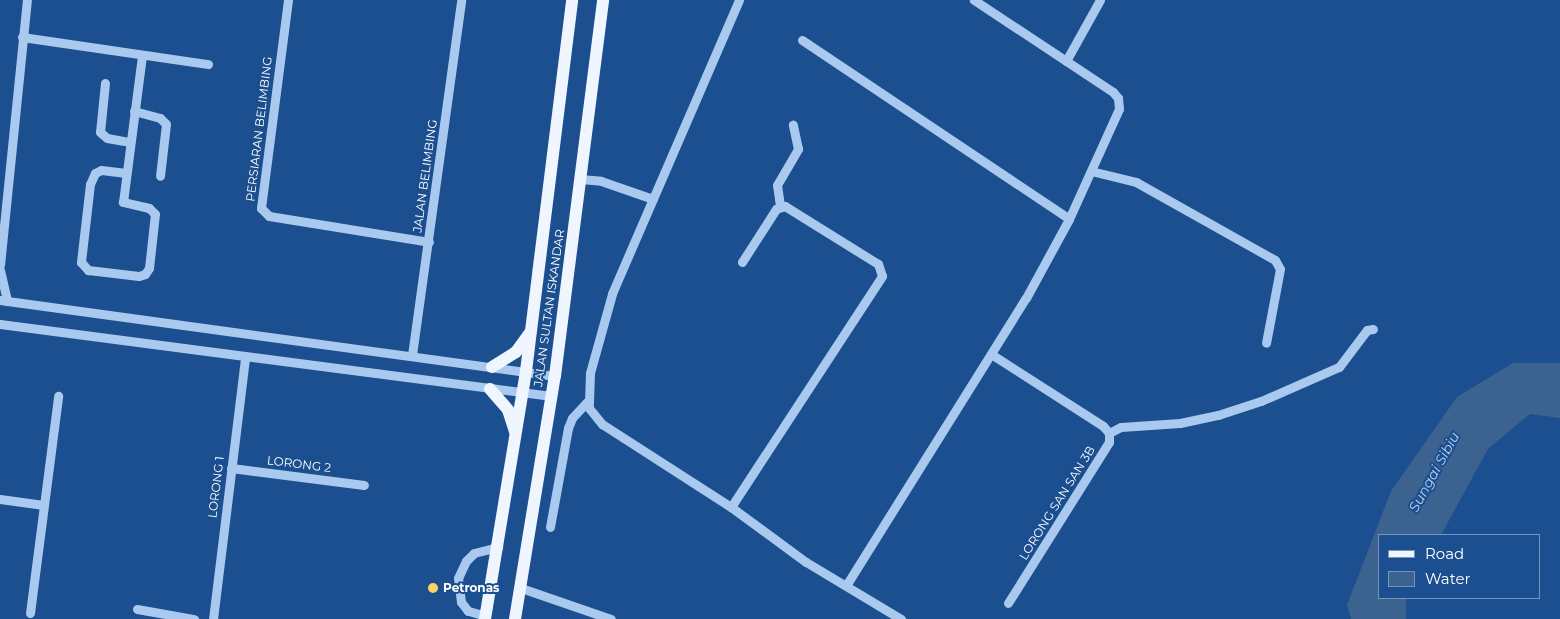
<!DOCTYPE html>
<style>
body{margin:0}
#map{position:relative;width:1560px;height:619px;overflow:hidden;background:#1b4f8f;font-family:Montserrat,sans-serif}
div>[style]{position:absolute}
.water>*{inset:0;background:#3c6290}
.minor>*{height:9px;margin:-4.5px;padding:0 4.5px;transform-origin:4.5px;border-radius:4.5px;background:#a9c9ee}
.major>*{height:12px;margin:-6px;padding:0 6px;transform-origin:6px;border-radius:6px;background:#f0f6ff}
.dots>*{width:14px;height:14px;translate:-50% -50%;box-sizing:border-box;border:2px solid #1b4f8f;border-radius:50%}
span{translate:-50% -50%;white-space:nowrap;text-align:center;line-height:1.15;-webkit-text-stroke:4px #1b4f8f;paint-order:stroke}
.street-label{font-size:12px;color:#fff}
.poi-label{font-size:12px;color:#fff;font-weight:700}
.left{translate:0 -50%;text-align:left}
.water-label{font-size:14px;color:#b5d3f5;font-style:italic}
.legend{position:absolute;left:1378px;top:534px;width:162px;height:65px;box-sizing:border-box;background:#1b4f8f;border:1px solid #7695bc;margin:0;padding:6px 9px;list-style:none;font-size:15px;color:#fff}
.legend li{display:flex;align-items:center;gap:10px;height:25px}
.legend b{width:25px;border:1px solid #7695bc}
</style>
<div id="map">
<div class="water">
<i style="clip-path:polygon(1513px 363px,1560px 363px,1560px 418px,1530px 414px,1488px 449px,1441px 535px,1379px 535px,1379px 598px,1406px 598px,1406px 619px,1351px 619px,1347px 605px,1391px 491px,1457px 397px)"></i>
</div>
<div class="minor">
<i style="left:288px;top:0;width:210px;rotate:97.4deg"></i>
<i style="left:261px;top:208px;width:11px;rotate:45deg"></i>
<i style="left:269px;top:216px;width:162px;rotate:9.2deg"></i>
<i style="left:739px;top:0;width:320px;rotate:113.4deg"></i>
<i style="left:612px;top:294px;width:82px;rotate:105.6deg"></i>
<i style="left:590px;top:373px;width:35px;rotate:92deg"></i>
<i style="left:589px;top:408px;width:21px;rotate:51deg"></i>
<i style="left:602px;top:424px;width:153px;rotate:32.8deg"></i>
<i style="left:731px;top:507px;width:93px;rotate:36.3deg"></i>
<i style="left:806px;top:562px;width:111px;rotate:31deg"></i>
<i style="left:22px;top:37px;width:188px;rotate:8.3deg"></i>
<i style="left:802px;top:40px;width:321px;rotate:33.8deg"></i>
<i style="left:1066px;top:61px;width:70px;rotate:-60.9deg"></i>
<i style="left:105px;top:83px;width:49px;rotate:95.8deg"></i>
<i style="left:100px;top:132px;width:9px;rotate:41deg"></i>
<i style="left:107px;top:138px;width:22px;rotate:10deg"></i>
<i style="left:134px;top:111px;width:27px;rotate:15deg"></i>
<i style="left:160px;top:118px;width:8px;rotate:45deg"></i>
<i style="left:166px;top:124px;width:52px;rotate:96.6deg"></i>
<i style="left:1091px;top:171px;width:46px;rotate:13.7deg"></i>
<i style="left:1136px;top:182px;width:159px;rotate:29.3deg"></i>
<i style="left:1275px;top:260px;width:10px;rotate:61deg"></i>
<i style="left:1280px;top:269px;width:75px;rotate:100.7deg"></i>
<i style="left:126px;top:173px;width:25px;rotate:-173deg"></i>
<i style="left:101px;top:170px;width:7px;rotate:153deg"></i>
<i style="left:95px;top:173px;width:12px;rotate:114deg"></i>
<i style="left:90px;top:184px;width:79px;rotate:96.6deg"></i>
<i style="left:81px;top:262px;width:11px;rotate:49deg"></i>
<i style="left:88px;top:270px;width:51px;rotate:6.7deg"></i>
<i style="left:139px;top:276px;width:6px;rotate:-18deg"></i>
<i style="left:145px;top:274px;width:7px;rotate:-56deg"></i>
<i style="left:149px;top:268px;width:54px;rotate:-83.7deg"></i>
<i style="left:155px;top:214px;width:8px;rotate:-135deg"></i>
<i style="left:149px;top:208px;width:27px;rotate:-167deg"></i>
<i style="left:123px;top:202px;width:147px;rotate:-82.6deg"></i>
<i style="left:580px;top:179px;width:21px;rotate:5deg"></i>
<i style="left:601px;top:181px;width:55px;rotate:19.1deg"></i>
<i style="left:780px;top:206px;width:21px;rotate:-98deg"></i>
<i style="left:777px;top:185px;width:42px;rotate:-59.7deg"></i>
<i style="left:798px;top:149px;width:25px;rotate:-102deg"></i>
<i style="left:0;top:265px;width:266px;rotate:-84.2deg"></i>
<i style="left:0;top:270px;width:32px;rotate:77deg"></i>
<i style="left:0;top:300px;width:560px;rotate:7.8deg"></i>
<i style="left:0;top:324px;width:556px;rotate:7.44deg"></i>
<i style="left:991px;top:354px;width:133px;rotate:32.7deg"></i>
<i style="left:1103px;top:426px;width:9px;rotate:49deg"></i>
<i style="left:1109px;top:433px;width:9px;rotate:90deg"></i>
<i style="left:1109px;top:442px;width:190px;rotate:122.1deg"></i>
<i style="left:412px;top:355px;width:358px;rotate:-82.1deg"></i>
<i style="left:1109px;top:433px;width:13px;rotate:-27deg"></i>
<i style="left:1121px;top:427px;width:59px;rotate:-3.9deg"></i>
<i style="left:1180px;top:423px;width:39px;rotate:-12deg"></i>
<i style="left:1218px;top:415px;width:45px;rotate:-18deg"></i>
<i style="left:1261px;top:401px;width:85px;rotate:-23.6deg"></i>
<i style="left:1339px;top:367px;width:46px;rotate:-52.9deg"></i>
<i style="left:1367px;top:330px;width:6px;rotate:-9deg"></i>
<i style="left:231px;top:468px;width:134px;rotate:7.3deg"></i>
<i style="left:0;top:499px;width:44px;rotate:7.8deg"></i>
<i style="left:731px;top:507px;width:276px;rotate:-56.8deg"></i>
<i style="left:882px;top:276px;width:13px;rotate:-108deg"></i>
<i style="left:878px;top:264px;width:110px;rotate:-148.1deg"></i>
<i style="left:785px;top:206px;width:9px;rotate:162deg"></i>
<i style="left:776px;top:209px;width:63px;rotate:122.7deg"></i>
<i style="left:550px;top:527px;width:101px;rotate:-79.7deg"></i>
<i style="left:568px;top:428px;width:11px;rotate:-68deg"></i>
<i style="left:572px;top:418px;width:22px;rotate:-47deg"></i>
<i style="left:847px;top:584px;width:337px;rotate:-58deg"></i>
<i style="left:1026px;top:298px;width:90px;rotate:-61.4deg"></i>
<i style="left:1069px;top:219px;width:121px;rotate:-65.6deg"></i>
<i style="left:1119px;top:109px;width:11px;rotate:-95deg"></i>
<i style="left:1118px;top:98px;width:8px;rotate:-130deg"></i>
<i style="left:1113px;top:92px;width:167px;rotate:-146.5deg"></i>
<i style="left:521px;top:588px;width:95px;rotate:19deg"></i>
<i style="left:137px;top:609px;width:58px;rotate:10deg"></i>
<i style="left:30px;top:613px;width:219px;rotate:-82.6deg"></i>
<i style="left:486px;top:616px;width:19px;rotate:-164deg"></i>
<i style="left:468px;top:611px;width:11px;rotate:-128deg"></i>
<i style="left:461px;top:602px;width:24px;rotate:-97deg"></i>
<i style="left:458px;top:578px;width:19px;rotate:-65deg"></i>
<i style="left:466px;top:561px;width:11px;rotate:-45deg"></i>
<i style="left:474px;top:553px;width:25px;rotate:-14deg"></i>
<i style="left:213px;top:619px;width:264px;rotate:-83deg"></i>
</div>
<div class="major">
<i style="left:492px;top:367px;width:28px;rotate:-32deg"></i>
<i style="left:516px;top:352px;width:24px;rotate:-54deg"></i>
<i style="left:490px;top:389px;width:28px;rotate:49deg"></i>
<i style="left:508px;top:410px;width:23px;rotate:72deg"></i>
<i style="left:485px;top:619px;width:251px;rotate:-80.6deg"></i>
<i style="left:526px;top:371px;width:374px;rotate:-82.9deg"></i>
<i style="left:515px;top:619px;width:246px;rotate:-80.7deg"></i>
<i style="left:555px;top:376px;width:379px;rotate:-82.7deg"></i>
</div>
<div class="dots">
<i style="left:433px;top:588px;background:#ffd166"></i>
</div>
<div class="street-label">
<span style="left:259px;top:129px;rotate:-83deg">PERSIARAN BELIMBING</span>
<span style="left:425px;top:176px;rotate:-82deg">JALAN BELIMBING</span>
<span style="left:549px;top:308px;rotate:-82deg">JALAN SULTAN ISKANDAR</span>
<span style="left:299px;top:464px;rotate:7deg">LORONG 2</span>
<span style="left:216px;top:487px;rotate:-83deg">LORONG 1</span>
<span style="left:1057px;top:503px;rotate:-58deg">LORONG SAN SAN 3B</span>
</div>
<div class="poi-label">
<span class="left" style="left:443px;top:588px">Petronas</span>
</div>
<div class="water-label">
<span style="left:1434px;top:472px;rotate:-61deg">Sungai Sibiu</span>
</div>
<ul class="legend">
<li><b style="height:6px;background:#f0f6ff"></b>Road</li>
<li><b style="height:14px;background:#3c6290"></b>Water</li>
</ul>
</div>
